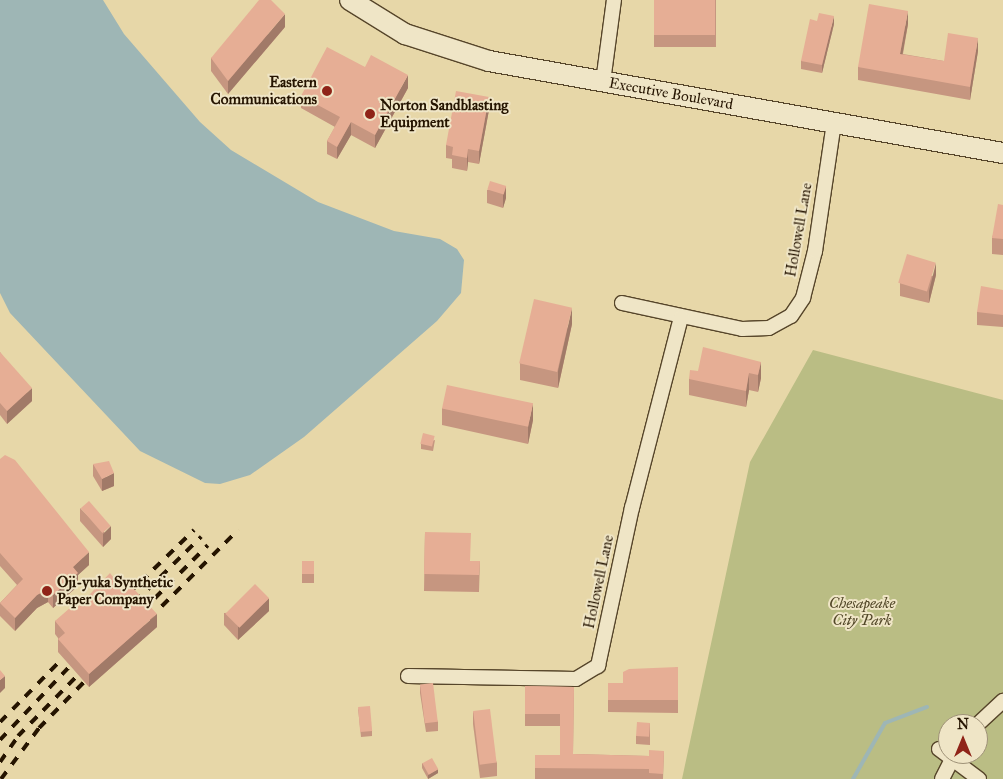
<!DOCTYPE html>
<style>
body{margin:0}
#map{position:relative;width:1003px;height:779px;overflow:hidden;background:#e7d7a8;font-family:"IM FELL Great Primer",serif}
div>[style]{position:absolute}
.green>*{inset:0;background:#babd84}
.water>*{inset:0;background:#9eb6b5}
.stream>*{height:4px;margin:-2px;padding:0 2px;transform-origin:2px;border-radius:2px;background:#9eb6b5}
.roads{filter:drop-shadow(1px 0 #56452a) drop-shadow(-1px 0 #56452a) drop-shadow(0 1px #56452a) drop-shadow(0 -1px #56452a)}
.street>*{height:14px;margin:-7px;padding:0 7px;transform-origin:7px;border-radius:7px;background:#efe5c6}
.secondary>*{height:20px;margin:-10px;padding:0 10px;transform-origin:10px;border-radius:10px;background:#efe5c6}
.rail>*{height:4px;margin-top:-2px;transform-origin:0;background:repeating-linear-gradient(90deg,#251400 0 9px,transparent 0 18px)}
.wall>*{inset:0;background:#c69680;transform-origin:0 0}
.shaded-wall>*{inset:0;background:#a17a68}
.building>*{inset:0;background:#e6ae95;transform-origin:0 0}
.dots>*{width:14px;height:14px;translate:-50% -50%;box-sizing:border-box;border:2px solid #efe5c6;border-radius:50%}
span{translate:-50% -50%;white-space:nowrap;text-align:center;line-height:1.15;-webkit-text-stroke:4px #efe5c6;paint-order:stroke}
.poi-label{font-size:15px;color:#251400;font-weight:700}
.right{translate:-100% -50%;text-align:right}
.left{translate:0 -50%;text-align:left}
.street-label{font-size:15px;color:#251400}
.park-label{font-size:15px;color:#524728;font-style:italic}
.north{position:absolute;left:938px;top:714px;width:50px;height:50px;box-sizing:border-box;background:#efe5c6;border:1px solid #9e9177;border-radius:50%;rotate:0deg;font-size:14px;font-weight:700;line-height:20px;text-align:center;color:#251400}
.north::after{content:'';display:block;margin:auto;width:18px;height:22px;background:#8f2418;clip-path:polygon(50% 0,100% 100%,50% 72%,0 100%)}
</style>
<div id="map">
<div class="green">
<i style="clip-path:polygon(evenodd,813px 350px,1003px 400px,1003px 779px,682px 779px,750px 462px,813px 350px,948px 724px,978px 724px,978px 754px,948px 754px,948px 724px)"></i>
</div>
<div class="water">
<i style="clip-path:polygon(0 0,103px 0,124px 34px,200px 122px,231px 150px,318px 202px,394px 231px,440px 239px,457px 249px,464px 260px,461px 293px,437px 321px,304px 437px,250px 475px,220px 484px,205px 483px,140px 451px,10px 313px,0 293px)"></i>
</div>
<div class="stream">
<i style="left:853px;top:779px;width:64px;rotate:-60.3deg"></i>
<i style="left:885px;top:723px;width:45px;rotate:-20.9deg"></i>
</div>
<div class="roads">
<div class="street">
<i style="left:603px;top:82px;width:83px;rotate:-82.4deg"></i>
<i style="left:622px;top:303px;width:123px;rotate:12.2deg"></i>
<i style="left:742px;top:329px;width:27px;rotate:-2deg"></i>
<i style="left:769px;top:328px;width:25px;rotate:-29deg"></i>
<i style="left:791px;top:316px;width:22px;rotate:-56deg"></i>
<i style="left:803px;top:298px;width:49px;rotate:-75.7deg"></i>
<i style="left:815px;top:251px;width:129px;rotate:-81.6deg"></i>
<i style="left:408px;top:676px;width:168px;rotate:1deg"></i>
<i style="left:576px;top:679px;width:26px;rotate:-31deg"></i>
<i style="left:598px;top:666px;width:162px;rotate:-77.9deg"></i>
<i style="left:632px;top:508px;width:197px;rotate:-75.6deg"></i>
<i style="left:978px;top:724px;width:34px;rotate:-43deg"></i>
<i style="left:939px;top:749px;width:50px;rotate:36.9deg"></i>
<i style="left:942px;top:779px;width:28px;rotate:-63deg"></i>
</div>
<div class="secondary">
<i style="left:350px;top:0;width:65px;rotate:31.7deg"></i>
<i style="left:405px;top:34px;width:88px;rotate:17.8deg"></i>
<i style="left:489px;top:61px;width:522px;rotate:10.15deg"></i>
</div>
</div>
<div class="rail">
<i style="left:128px;top:594px;width:92px;rotate:-44.1deg"></i>
<i style="left:135px;top:602px;width:93px;rotate:-44.6deg"></i>
<i style="left:142px;top:611px;width:93px;rotate:-45deg"></i>
<i style="left:149px;top:619px;width:126px;rotate:-45deg"></i>
<i style="left:0;top:722px;width:90px;rotate:-45.5deg"></i>
<i style="left:0;top:740px;width:102px;rotate:-46.6deg"></i>
<i style="left:0;top:762px;width:32px;rotate:-55deg"></i>
<i style="left:18px;top:736px;width:86px;rotate:-45.5deg"></i>
<i style="left:1px;top:779px;width:64px;rotate:-53.3deg"></i>
<i style="left:39px;top:728px;width:64px;rotate:-45.6deg"></i>
</div>
<div class="wall">
<i style="left:654px;top:0;width:62px;height:47px"></i>
<i style="clip-path:polygon(834px 24px,822px 73px,801px 69px,801px 61px)"></i>
<i style="clip-path:polygon(908px 24px,903px 54px,944px 61px,978px 51px,970px 100px,858px 80px,858px 67px)"></i>
<i style="clip-path:polygon(285px 27px,228px 94px,211px 71px,211px 58px)"></i>
<i style="clip-path:polygon(408px 88px,375px 148px,351px 135px,337px 159px,327px 154px,327px 141px,335px 127px,301px 108px,301px 96px)"></i>
<i style="clip-path:polygon(489px 110px,479px 164px,468px 162px,467px 171px,452px 168px,452px 159px,446px 158px,446px 145px)"></i>
<i style="clip-path:polygon(506px 186px,506px 198px,503px 208px,487px 203px,487px 190px)"></i>
<i style="clip-path:polygon(1003px 205px,1003px 255px,992px 254px,992px 238px)"></i>
<i style="clip-path:polygon(936px 275px,929px 303px,900px 296px,900px 283px)"></i>
<i style="clip-path:polygon(1003px 290px,1003px 327px,977px 325px,977px 312px)"></i>
<i style="clip-path:polygon(572px 324px,558px 388px,520px 380px,520px 363px)"></i>
<i style="clip-path:polygon(0 352px,32px 401px,7px 424px,0 415px)"></i>
<i style="clip-path:polygon(761px 362px,761px 378px,758px 392px,749px 390px,746px 407px,689px 395px,689px 379px,698px 371px)"></i>
<i style="clip-path:polygon(442px 408px,533px 420px,528px 444px,442px 425px)"></i>
<i style="clip-path:polygon(435px 440px,433px 451px,421px 449px,421px 444px)"></i>
<i style="clip-path:polygon(0 459px,89px 565px,78px 575px,78px 586px,53px 608px,48px 602px,37px 608px,15px 631px,0 616px,0 603px,17px 585px,0 566px)"></i>
<i style="clip-path:polygon(93px 464px,114px 486px,102px 491px,93px 476px)"></i>
<i style="clip-path:polygon(80px 508px,111px 539px,103px 547px,80px 521px)"></i>
<i style="clip-path:polygon(425px 532px,470px 561px,480px 561px,479px 592px,424px 591px)"></i>
<i style="left:302px;top:561px;width:12px;height:22px"></i>
<i style="clip-path:polygon(74px 611px,157px 627px,89px 687px,58px 652px,58px 638px,55px 634px,55px 621px)"></i>
<i style="clip-path:polygon(269px 611px,238px 640px,224px 625px,224px 613px)"></i>
<i style="clip-path:polygon(678px 667px,678px 713px,608px 712px,608px 683px,623px 683px)"></i>
<i style="clip-path:polygon(420px 685px,438px 722px,438px 731px,426px 732px,420px 693px)"></i>
<i style="clip-path:polygon(525px 686px,574px 687px,573px 754px,649px 756px,664px 751px,663px 779px,535px 779px,535px 755px,560px 755px,560px 726px,525px 726px)"></i>
<i style="clip-path:polygon(358px 708px,372px 731px,372px 736px,361px 737px)"></i>
<i style="clip-path:polygon(473px 711px,497px 763px,497px 776px,480px 778px,473px 724px)"></i>
<i style="clip-path:polygon(650px 723px,650px 745px,636px 744px,636px 736px)"></i>
<i style="clip-path:polygon(422px 763px,438px 773px,428px 779px,422px 768px)"></i>
</div>
<div class="shaded-wall">
<i style="clip-path:polygon(908px 11px,908px 24px,900px 67px,900px 54px)"></i>
<i style="clip-path:polygon(285px 14px,285px 27px,228px 94px,228px 81px)"></i>
<i style="clip-path:polygon(834px 16px,834px 24px,822px 73px,822px 65px)"></i>
<i style="clip-path:polygon(978px 38px,978px 51px,970px 100px,970px 87px)"></i>
<i style="clip-path:polygon(408px 75px,408px 88px,375px 148px,375px 135px)"></i>
<i style="clip-path:polygon(489px 97px,489px 110px,479px 164px,479px 151px)"></i>
<i style="clip-path:polygon(351px 122px,351px 135px,337px 159px,337px 147px)"></i>
<i style="clip-path:polygon(468px 149px,468px 162px,467px 171px,467px 158px)"></i>
<i style="clip-path:polygon(506px 186px,506px 198px,503px 208px,503px 195px)"></i>
<i style="clip-path:polygon(936px 263px,936px 275px,929px 303px,929px 291px)"></i>
<i style="clip-path:polygon(572px 308px,572px 324px,558px 388px,558px 371px)"></i>
<i style="clip-path:polygon(761px 362px,761px 378px,758px 392px,758px 375px)"></i>
<i style="clip-path:polygon(749px 373px,749px 390px,746px 407px,746px 391px)"></i>
<i style="clip-path:polygon(32px 388px,32px 401px,7px 424px,7px 411px)"></i>
<i style="clip-path:polygon(533px 403px,533px 420px,528px 444px,528px 427px)"></i>
<i style="clip-path:polygon(114px 473px,114px 486px,102px 491px,102px 479px)"></i>
<i style="clip-path:polygon(111px 526px,111px 539px,103px 547px,103px 534px)"></i>
<i style="clip-path:polygon(89px 552px,89px 565px,78px 575px,78px 586px,53px 608px,53px 595px,73px 567px)"></i>
<i style="clip-path:polygon(48px 589px,48px 602px,37px 608px,15px 631px,15px 618px,37px 595px)"></i>
<i style="clip-path:polygon(269px 598px,269px 611px,238px 640px,238px 627px)"></i>
<i style="clip-path:polygon(157px 614px,157px 627px,89px 687px,89px 674px)"></i>
<i style="clip-path:polygon(5px 676px,5px 688px,0 693px,0 680px)"></i>
<i style="clip-path:polygon(438px 769px,438px 773px,428px 779px,428px 775px)"></i>
</div>
<div class="building">
<i style="clip-path:polygon(259px 0,271px 0,285px 14px,228px 81px,211px 58px)"></i>
<i style="left:654px;top:0;width:61px;height:35px"></i>
<i style="clip-path:polygon(869px 4px,908px 11px,900px 54px,944px 61px,948px 33px,978px 38px,970px 87px,858px 67px)"></i>
<i style="clip-path:polygon(819px 13px,834px 16px,822px 65px,801px 61px,810px 19px,817px 21px)"></i>
<i style="clip-path:polygon(327px 47px,365px 67px,371px 55px,408px 75px,375px 135px,351px 122px,337px 147px,327px 141px,340px 117px,301px 96px)"></i>
<i style="clip-path:polygon(456px 91px,489px 97px,479px 151px,468px 149px,467px 158px,452px 155px,453px 147px,446px 145px)"></i>
<i style="left:490px;top:181px;width:17px;height:9px;rotate:17deg"></i>
<i style="clip-path:polygon(998px 204px,1003px 205px,1003px 239px,992px 238px)"></i>
<i style="left:907px;top:254px;width:30px;height:30px;rotate:17deg"></i>
<i style="clip-path:polygon(981px 286px,1003px 290px,1003px 315px,977px 312px)"></i>
<i style="left:534px;top:299px;width:39px;height:66px;rotate:13deg"></i>
<i style="clip-path:polygon(703px 347px,761px 362px,758px 375px,749px 373px,746px 391px,689px 379px,690px 370px,698px 371px)"></i>
<i style="clip-path:polygon(0 352px,32px 388px,7px 411px,0 403px)"></i>
<i style="left:447px;top:385px;width:88px;height:24px;rotate:12deg"></i>
<i style="left:423px;top:433px;width:12px;height:11px;rotate:14deg"></i>
<i style="clip-path:polygon(5px 455px,15px 460px,89px 552px,73px 567px,78px 573px,53px 595px,48px 589px,37px 595px,15px 618px,0 603px,23px 579px,0 553px,0 459px)"></i>
<i style="clip-path:polygon(109px 461px,114px 473px,102px 479px,93px 464px)"></i>
<i style="left:89px;top:501px;width:33px;height:11px;rotate:49deg"></i>
<i style="clip-path:polygon(425px 532px,471px 533px,470px 561px,480px 561px,479px 575px,424px 574px)"></i>
<i style="left:302px;top:561px;width:12px;height:13px"></i>
<i style="clip-path:polygon(110px 573px,116px 581px,122px 576px,157px 614px,89px 674px,58px 639px,65px 633px,55px 621px,71px 607px,74px 611px)"></i>
<i style="left:255px;top:584px;width:20px;height:42px;rotate:45deg"></i>
<i style="clip-path:polygon(678px 667px,678px 700px,608px 700px,608px 683px,623px 683px,623px 672px,629px 669px)"></i>
<i style="clip-path:polygon(0 670px,5px 676px,0 680px)"></i>
<i style="left:433px;top:683px;width:39px;height:13px;rotate:83deg"></i>
<i style="clip-path:polygon(525px 686px,574px 687px,573px 754px,649px 756px,649px 750px,664px 751px,663px 774px,649px 773px,649px 769px,535px 768px,535px 755px,560px 755px,560px 714px,525px 714px)"></i>
<i style="left:370px;top:706px;width:25px;height:12px;rotate:85deg"></i>
<i style="left:490px;top:709px;width:54px;height:17px;rotate:83deg"></i>
<i style="left:637px;top:722px;width:13px;height:14px;rotate:4deg"></i>
<i style="left:432px;top:758px;width:13px;height:11px;rotate:61deg"></i>
</div>
<div class="dots">
<i style="left:327px;top:91px;background:#8f2418"></i>
<i style="left:370px;top:114px;background:#8f2418"></i>
<i style="left:47px;top:591px;background:#8f2418"></i>
</div>
<div class="poi-label">
<span class="right" style="left:317px;top:91px">Eastern<br>Communications</span>
<span class="left" style="left:380px;top:114px">Norton Sandblasting<br>Equipment</span>
<span class="left" style="left:57px;top:591px">Oji-yuka Synthetic<br>Paper Company</span>
</div>
<div class="street-label">
<span style="left:671px;top:94px;rotate:10deg">Executive Boulevard</span>
<span style="left:799px;top:230px;rotate:-80deg">Hollowell Lane</span>
<span style="left:599px;top:582px;rotate:-78deg">Hollowell Lane</span>
</div>
<div class="park-label">
<span style="left:862px;top:612px">Chesapeake<br>City Park</span>
</div>
<div class="north">N</div>
</div>
